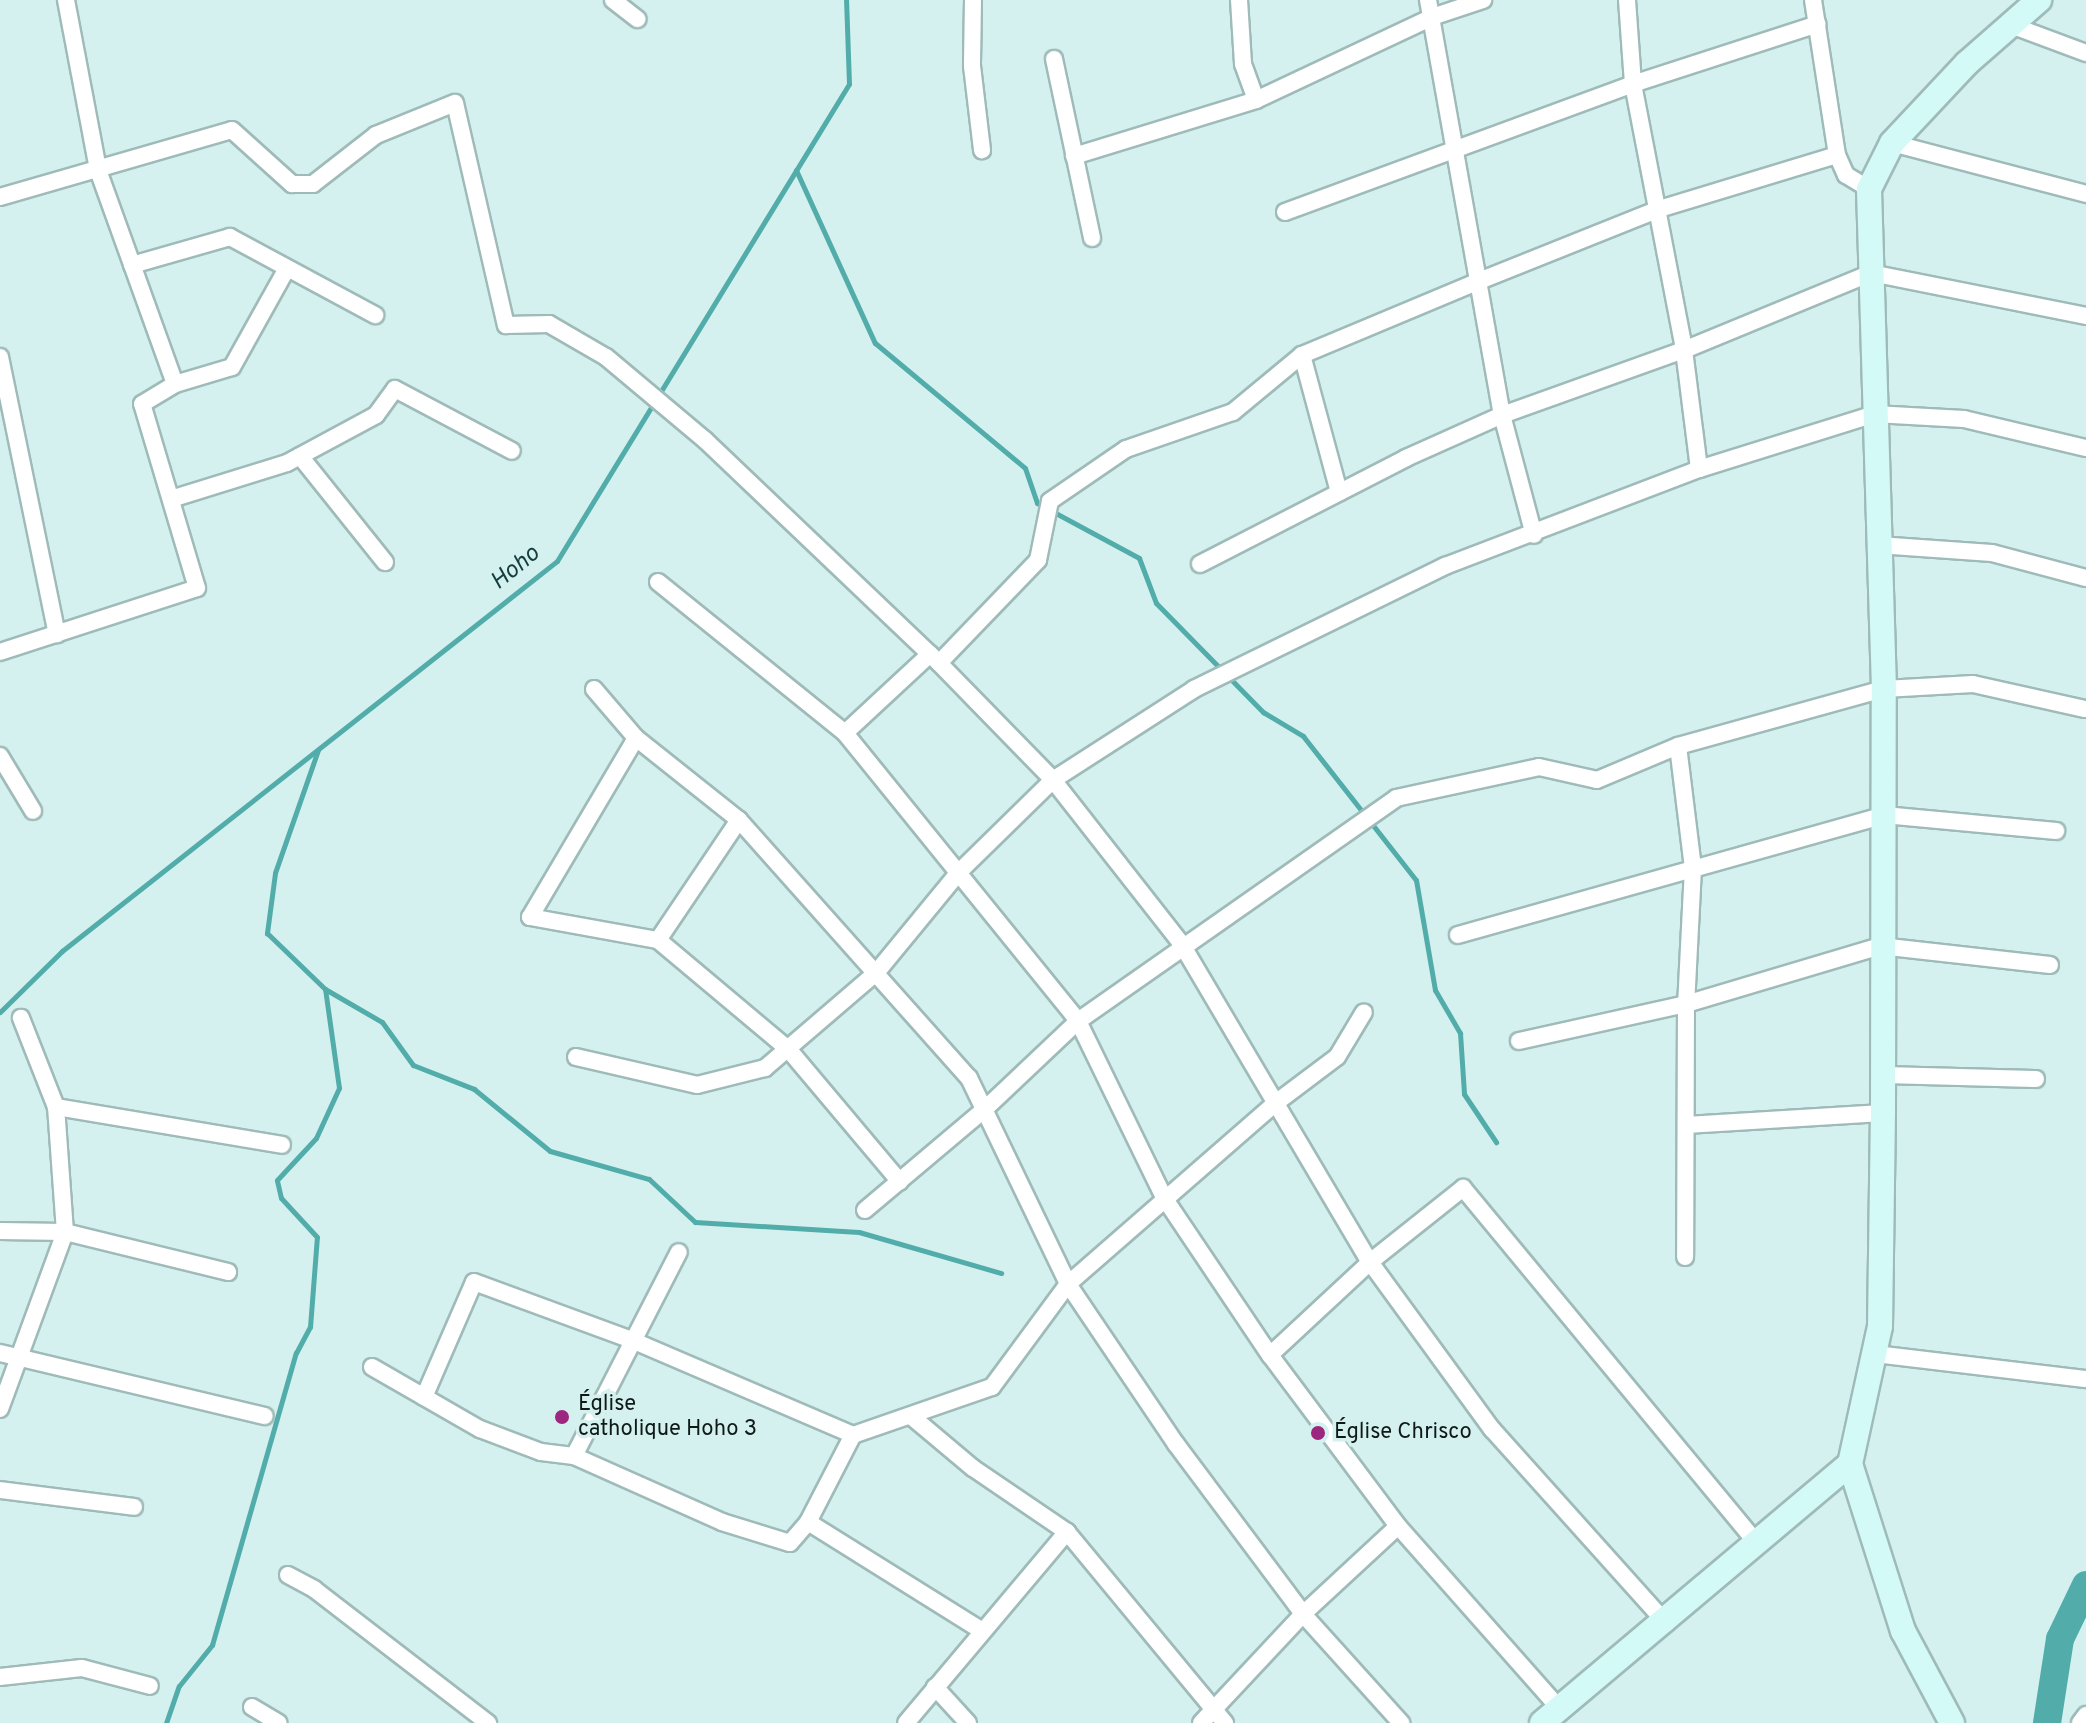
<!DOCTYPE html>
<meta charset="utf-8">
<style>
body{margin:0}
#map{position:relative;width:2086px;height:1723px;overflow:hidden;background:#d4f1ef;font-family:Overpass,sans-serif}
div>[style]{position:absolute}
.stream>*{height:5px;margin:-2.5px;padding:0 2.5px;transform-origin:2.5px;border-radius:2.5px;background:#52adaa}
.river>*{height:28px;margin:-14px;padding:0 14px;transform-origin:14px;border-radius:14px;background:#52adaa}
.roads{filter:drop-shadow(2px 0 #9fbbb9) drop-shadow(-2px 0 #9fbbb9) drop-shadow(0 2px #9fbbb9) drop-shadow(0 -2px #9fbbb9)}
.street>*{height:16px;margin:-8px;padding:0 8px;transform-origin:8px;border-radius:8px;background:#fff}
.secondary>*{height:24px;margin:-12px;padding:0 12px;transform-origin:12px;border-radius:12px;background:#d4faf8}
.dots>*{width:22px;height:22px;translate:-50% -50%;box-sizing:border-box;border:4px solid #d4f1ef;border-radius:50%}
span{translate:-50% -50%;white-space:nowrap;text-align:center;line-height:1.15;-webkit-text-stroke:7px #d4f1ef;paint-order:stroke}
.poi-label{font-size:22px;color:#0e1918}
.left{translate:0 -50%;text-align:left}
.water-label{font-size:24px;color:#143f3e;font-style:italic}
</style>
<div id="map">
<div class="stream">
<i style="left:796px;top:170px;width:190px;rotate:65.5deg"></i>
<i style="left:875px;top:343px;width:195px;rotate:39.8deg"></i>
<i style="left:1025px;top:468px;width:37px;rotate:71deg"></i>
<i style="left:1037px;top:503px;width:116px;rotate:28.3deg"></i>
<i style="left:1139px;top:558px;width:48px;rotate:69.3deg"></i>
<i style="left:1156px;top:603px;width:153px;rotate:45.5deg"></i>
<i style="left:1263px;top:712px;width:47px;rotate:31deg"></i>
<i style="left:1303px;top:736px;width:183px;rotate:51.9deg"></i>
<i style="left:1416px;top:880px;width:112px;rotate:80.2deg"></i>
<i style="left:1435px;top:990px;width:50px;rotate:59.8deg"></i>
<i style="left:1460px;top:1033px;width:61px;rotate:86.2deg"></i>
<i style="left:1464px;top:1094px;width:58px;rotate:56.3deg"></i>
<i style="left:318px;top:750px;width:130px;rotate:109.3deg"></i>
<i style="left:275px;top:873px;width:61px;rotate:97.6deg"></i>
<i style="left:267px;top:933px;width:81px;rotate:44deg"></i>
<i style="left:325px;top:989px;width:66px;rotate:30.1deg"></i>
<i style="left:382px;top:1022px;width:53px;rotate:54.2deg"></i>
<i style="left:413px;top:1065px;width:66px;rotate:21.5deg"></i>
<i style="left:474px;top:1089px;width:98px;rotate:39.2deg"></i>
<i style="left:550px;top:1151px;width:103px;rotate:15.8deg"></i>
<i style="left:649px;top:1179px;width:63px;rotate:43.1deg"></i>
<i style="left:695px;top:1222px;width:164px;rotate:3.5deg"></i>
<i style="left:859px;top:1232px;width:148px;rotate:16.1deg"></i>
<i style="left:0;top:1012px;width:87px;rotate:-44.5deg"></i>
<i style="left:62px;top:951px;width:630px;rotate:-38.23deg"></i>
<i style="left:557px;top:561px;width:559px;rotate:-58.53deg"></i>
<i style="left:849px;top:84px;width:84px;rotate:-92deg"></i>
<i style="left:166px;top:1723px;width:39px;rotate:-71deg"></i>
<i style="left:179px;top:1686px;width:53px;rotate:-51.2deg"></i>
<i style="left:212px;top:1645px;width:304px;rotate:-74deg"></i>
<i style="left:296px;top:1353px;width:30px;rotate:-62deg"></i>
<i style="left:310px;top:1327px;width:90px;rotate:-85.6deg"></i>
<i style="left:317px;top:1237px;width:53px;rotate:-132.7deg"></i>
<i style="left:281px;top:1198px;width:18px;rotate:-103deg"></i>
<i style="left:277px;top:1180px;width:57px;rotate:-47.1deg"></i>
<i style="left:316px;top:1138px;width:55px;rotate:-65.3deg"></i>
<i style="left:339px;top:1088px;width:100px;rotate:-98deg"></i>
</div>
<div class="river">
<i style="left:2047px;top:1723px;width:85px;rotate:-81.2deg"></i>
<i style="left:2060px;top:1639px;width:60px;rotate:-64.3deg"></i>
</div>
<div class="roads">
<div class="street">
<i style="left:66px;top:0;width:173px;rotate:79.3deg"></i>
<i style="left:98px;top:170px;width:227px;rotate:70.2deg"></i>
<i style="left:613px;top:0;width:31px;rotate:38deg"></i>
<i style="left:973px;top:0;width:66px;rotate:90.9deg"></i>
<i style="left:972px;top:66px;width:85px;rotate:83.2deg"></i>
<i style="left:1239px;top:0;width:64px;rotate:86.4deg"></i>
<i style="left:1243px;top:64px;width:38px;rotate:70deg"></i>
<i style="left:1428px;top:0;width:422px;rotate:79.9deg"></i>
<i style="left:1502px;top:415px;width:124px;rotate:75.1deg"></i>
<i style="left:1627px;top:0;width:84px;rotate:85.9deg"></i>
<i style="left:1633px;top:84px;width:271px;rotate:79.1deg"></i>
<i style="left:1684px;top:350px;width:120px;rotate:82.8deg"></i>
<i style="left:1813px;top:0;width:157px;rotate:81.2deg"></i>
<i style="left:1837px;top:155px;width:22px;rotate:66deg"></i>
<i style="left:1846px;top:175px;width:27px;rotate:31deg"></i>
<i style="left:2011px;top:25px;width:80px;rotate:20.5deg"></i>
<i style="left:1054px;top:59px;width:183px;rotate:78deg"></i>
<i style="left:1892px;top:143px;width:201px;rotate:14.7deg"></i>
<i style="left:1074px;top:156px;width:190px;rotate:-17.1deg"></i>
<i style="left:1256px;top:100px;width:195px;rotate:-25.2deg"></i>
<i style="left:1432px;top:17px;width:54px;rotate:-18.4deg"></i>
<i style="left:0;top:197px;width:241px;rotate:-16.1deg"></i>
<i style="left:232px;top:130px;width:81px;rotate:42deg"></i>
<i style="left:292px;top:184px;width:21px"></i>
<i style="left:313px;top:184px;width:80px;rotate:-37.9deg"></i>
<i style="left:376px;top:135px;width:85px;rotate:-22.1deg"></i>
<i style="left:455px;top:103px;width:228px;rotate:77.1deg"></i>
<i style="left:506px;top:325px;width:43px;rotate:-1.3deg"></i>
<i style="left:549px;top:324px;width:66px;rotate:30.1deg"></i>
<i style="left:606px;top:357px;width:129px;rotate:40deg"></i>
<i style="left:705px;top:440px;width:323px;rotate:43.6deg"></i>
<i style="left:939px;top:663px;width:163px;rotate:45.7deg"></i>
<i style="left:1053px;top:780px;width:207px;rotate:51.9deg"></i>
<i style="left:1181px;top:943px;width:371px;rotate:59.4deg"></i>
<i style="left:1370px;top:1262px;width:207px;rotate:53.9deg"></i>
<i style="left:1492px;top:1429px;width:261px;rotate:48.1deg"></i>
<i style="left:1285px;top:212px;width:371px;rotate:-20.2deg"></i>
<i style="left:1633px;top:84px;width:194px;rotate:-18deg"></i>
<i style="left:132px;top:265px;width:102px;rotate:-15.9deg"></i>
<i style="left:230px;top:237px;width:165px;rotate:28.3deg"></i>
<i style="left:1302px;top:355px;width:142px;rotate:74.9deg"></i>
<i style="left:0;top:357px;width:283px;rotate:78.4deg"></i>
<i style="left:300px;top:456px;width:136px;rotate:51.3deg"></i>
<i style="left:171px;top:499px;width:121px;rotate:-17.2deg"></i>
<i style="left:287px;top:463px;width:101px;rotate:-28.3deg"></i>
<i style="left:376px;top:415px;width:32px;rotate:-54deg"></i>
<i style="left:395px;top:389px;width:132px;rotate:27.9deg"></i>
<i style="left:1878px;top:545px;width:114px;rotate:4deg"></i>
<i style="left:1992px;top:553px;width:97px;rotate:14.9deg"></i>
<i style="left:1200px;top:564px;width:232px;rotate:-27.2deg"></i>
<i style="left:1406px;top:458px;width:105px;rotate:-24.1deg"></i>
<i style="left:1502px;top:415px;width:193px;rotate:-19.7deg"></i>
<i style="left:1684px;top:350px;width:202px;rotate:-22.4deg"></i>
<i style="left:1871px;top:273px;width:219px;rotate:11.3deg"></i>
<i style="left:658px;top:582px;width:240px;rotate:38.9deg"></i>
<i style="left:845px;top:733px;width:370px;rotate:51deg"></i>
<i style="left:1078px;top:1021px;width:198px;rotate:64deg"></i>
<i style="left:1165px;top:1199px;width:188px;rotate:56.1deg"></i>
<i style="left:1270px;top:1355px;width:214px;rotate:53.2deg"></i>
<i style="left:1398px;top:1526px;width:243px;rotate:48.5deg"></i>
<i style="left:0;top:652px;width:207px;rotate:-18deg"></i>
<i style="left:197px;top:588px;width:192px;rotate:-106.6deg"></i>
<i style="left:142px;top:404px;width:39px;rotate:-31deg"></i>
<i style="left:175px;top:384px;width:59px;rotate:-16.6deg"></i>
<i style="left:232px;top:367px;width:113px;rotate:-60.9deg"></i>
<i style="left:939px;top:663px;width:143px;rotate:-46.1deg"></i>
<i style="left:1038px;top:560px;width:60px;rotate:-78.5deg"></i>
<i style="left:1050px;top:501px;width:92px;rotate:-34.4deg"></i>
<i style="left:1126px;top:449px;width:113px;rotate:-19.1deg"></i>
<i style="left:1233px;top:412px;width:89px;rotate:-39.6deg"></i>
<i style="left:1302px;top:355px;width:192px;rotate:-22.7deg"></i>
<i style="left:1479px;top:281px;width:194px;rotate:-21.8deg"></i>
<i style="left:1659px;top:209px;width:186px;rotate:-16.9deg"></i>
<i style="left:594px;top:689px;width:65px;rotate:49.4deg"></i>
<i style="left:636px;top:738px;width:132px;rotate:38.5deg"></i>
<i style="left:739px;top:820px;width:346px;rotate:48.3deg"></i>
<i style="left:969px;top:1078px;width:229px;rotate:64.3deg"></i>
<i style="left:1068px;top:1284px;width:193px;rotate:56deg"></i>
<i style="left:1176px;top:1444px;width:212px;rotate:53.2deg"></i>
<i style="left:1303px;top:1614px;width:147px;rotate:48deg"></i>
<i style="left:845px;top:733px;width:116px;rotate:-42.9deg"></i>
<i style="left:636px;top:738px;width:208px;rotate:120.6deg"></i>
<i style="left:530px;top:917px;width:130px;rotate:10.2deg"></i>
<i style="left:658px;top:940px;width:171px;rotate:40deg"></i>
<i style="left:789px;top:1050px;width:172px;rotate:49.9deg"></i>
<i style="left:1678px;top:746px;width:123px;rotate:83deg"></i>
<i style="left:1693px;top:868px;width:136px;rotate:92.9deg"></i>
<i style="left:1686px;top:1004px;width:253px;rotate:90.2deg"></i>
<i style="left:0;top:756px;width:64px;rotate:59deg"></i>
<i style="left:1458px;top:935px;width:443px;rotate:-15.7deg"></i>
<i style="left:1884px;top:815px;width:173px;rotate:5.3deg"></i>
<i style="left:658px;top:940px;width:145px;rotate:-56deg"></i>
<i style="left:1519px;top:1041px;width:171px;rotate:-12.5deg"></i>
<i style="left:1686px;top:1004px;width:202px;rotate:-16.6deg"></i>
<i style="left:1880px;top:946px;width:171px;rotate:6.4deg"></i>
<i style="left:576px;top:1057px;width:124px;rotate:13deg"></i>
<i style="left:697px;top:1085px;width:70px;rotate:-14deg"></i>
<i style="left:765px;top:1068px;width:146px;rotate:-40.6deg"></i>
<i style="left:876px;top:973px;width:131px;rotate:-50.6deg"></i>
<i style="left:959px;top:872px;width:132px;rotate:-44.4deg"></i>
<i style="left:1053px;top:780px;width:168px;rotate:-32.8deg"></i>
<i style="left:1194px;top:689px;width:280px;rotate:-26.1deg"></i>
<i style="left:1445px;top:566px;width:272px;rotate:-20.9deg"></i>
<i style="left:1699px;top:469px;width:183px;rotate:-17.4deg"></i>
<i style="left:1874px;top:414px;width:90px;rotate:3.2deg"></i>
<i style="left:1964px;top:419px;width:125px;rotate:13.4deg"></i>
<i style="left:1883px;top:1075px;width:153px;rotate:1.5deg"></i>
<i style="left:56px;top:1107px;width:229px;rotate:9.5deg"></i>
<i style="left:1686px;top:1125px;width:197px;rotate:-3.5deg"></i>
<i style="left:865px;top:1210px;width:158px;rotate:-40.1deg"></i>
<i style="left:986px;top:1108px;width:127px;rotate:-43.4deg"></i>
<i style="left:1078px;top:1021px;width:388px;rotate:-35deg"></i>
<i style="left:1396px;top:798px;width:146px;rotate:-12.2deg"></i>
<i style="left:1539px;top:767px;width:59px;rotate:12.6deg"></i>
<i style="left:1597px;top:780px;width:88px;rotate:-22.8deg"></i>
<i style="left:1678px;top:746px;width:214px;rotate:-15.5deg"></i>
<i style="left:1884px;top:689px;width:89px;rotate:-3.2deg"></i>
<i style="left:1973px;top:684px;width:115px;rotate:12.6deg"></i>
<i style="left:0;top:1231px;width:65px;rotate:0.9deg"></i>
<i style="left:65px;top:1232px;width:168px;rotate:13.8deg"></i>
<i style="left:0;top:1353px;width:272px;rotate:13.4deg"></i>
<i style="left:1875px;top:1354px;width:212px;rotate:6.8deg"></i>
<i style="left:1270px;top:1355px;width:137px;rotate:-42.9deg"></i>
<i style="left:1370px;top:1262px;width:119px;rotate:-38.5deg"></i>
<i style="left:1463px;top:1188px;width:462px;rotate:50.4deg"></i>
<i style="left:372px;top:1367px;width:125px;rotate:29.9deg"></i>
<i style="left:480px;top:1429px;width:65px;rotate:20.7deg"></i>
<i style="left:541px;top:1452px;width:33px;rotate:7deg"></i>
<i style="left:574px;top:1456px;width:162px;rotate:24deg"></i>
<i style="left:722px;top:1522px;width:71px;rotate:17.2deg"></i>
<i style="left:790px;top:1543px;width:28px;rotate:-49deg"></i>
<i style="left:808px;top:1522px;width:98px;rotate:-62.7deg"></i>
<i style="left:853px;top:1435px;width:147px;rotate:-19.1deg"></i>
<i style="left:992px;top:1387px;width:128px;rotate:-53.6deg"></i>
<i style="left:1068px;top:1284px;width:272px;rotate:-41.1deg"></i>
<i style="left:1273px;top:1105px;width:80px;rotate:-36.9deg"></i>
<i style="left:1337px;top:1057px;width:52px;rotate:-59deg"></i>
<i style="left:424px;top:1397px;width:125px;rotate:-66.5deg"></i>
<i style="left:474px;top:1282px;width:171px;rotate:20.2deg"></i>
<i style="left:634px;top:1341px;width:238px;rotate:23.2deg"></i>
<i style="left:0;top:1409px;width:189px;rotate:-69.8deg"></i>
<i style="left:65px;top:1232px;width:125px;rotate:-94.1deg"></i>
<i style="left:56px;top:1107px;width:96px;rotate:-111.5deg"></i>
<i style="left:911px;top:1416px;width:81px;rotate:40deg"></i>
<i style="left:973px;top:1468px;width:114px;rotate:34.2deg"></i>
<i style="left:1067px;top:1532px;width:248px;rotate:50.4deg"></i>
<i style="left:574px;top:1456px;width:229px;rotate:-62.8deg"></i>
<i style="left:0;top:1490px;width:135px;rotate:7.2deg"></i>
<i style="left:808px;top:1522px;width:204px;rotate:32deg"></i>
<i style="left:288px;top:1575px;width:30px;rotate:28deg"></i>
<i style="left:314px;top:1589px;width:220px;rotate:37.6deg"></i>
<i style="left:0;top:1677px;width:82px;rotate:-6.3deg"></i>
<i style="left:82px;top:1668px;width:70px;rotate:14.8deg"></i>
<i style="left:935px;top:1687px;width:49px;rotate:47.5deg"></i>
<i style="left:252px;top:1707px;width:31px;rotate:31deg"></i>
<i style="left:906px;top:1723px;width:250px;rotate:-49.9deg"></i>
<i style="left:1201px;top:1723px;width:149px;rotate:-46.9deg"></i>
<i style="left:1303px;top:1614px;width:129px;rotate:-42.8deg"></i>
<i style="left:2080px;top:1723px;width:10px;rotate:-53deg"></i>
</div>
<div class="secondary">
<i style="left:1542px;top:1723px;width:402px;rotate:-40.1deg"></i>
<i style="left:1952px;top:1723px;width:104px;rotate:-118deg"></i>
<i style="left:1903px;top:1631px;width:175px;rotate:-107.6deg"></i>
<i style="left:1850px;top:1464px;width:141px;rotate:-77.7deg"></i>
<i style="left:1880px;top:1326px;width:213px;rotate:-89.2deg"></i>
<i style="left:1883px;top:1113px;width:424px;rotate:-89.9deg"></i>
<i style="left:1884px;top:689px;width:500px;rotate:-91.72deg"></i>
<i style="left:1869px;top:189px;width:51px;rotate:-63.4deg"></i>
<i style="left:1892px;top:143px;width:110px;rotate:-46.8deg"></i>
<i style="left:1967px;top:63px;width:96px;rotate:-41.2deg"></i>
</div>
</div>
<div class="dots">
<i style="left:562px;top:1417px;background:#9d267f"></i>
<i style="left:1318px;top:1433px;background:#9d267f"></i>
</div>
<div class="poi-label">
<span class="left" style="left:578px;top:1417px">Église<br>catholique Hoho 3</span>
<span class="left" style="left:1334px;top:1433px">Église Chrisco</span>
</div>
<div class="water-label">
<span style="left:516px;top:569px;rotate:-39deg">Hoho</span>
</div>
</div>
